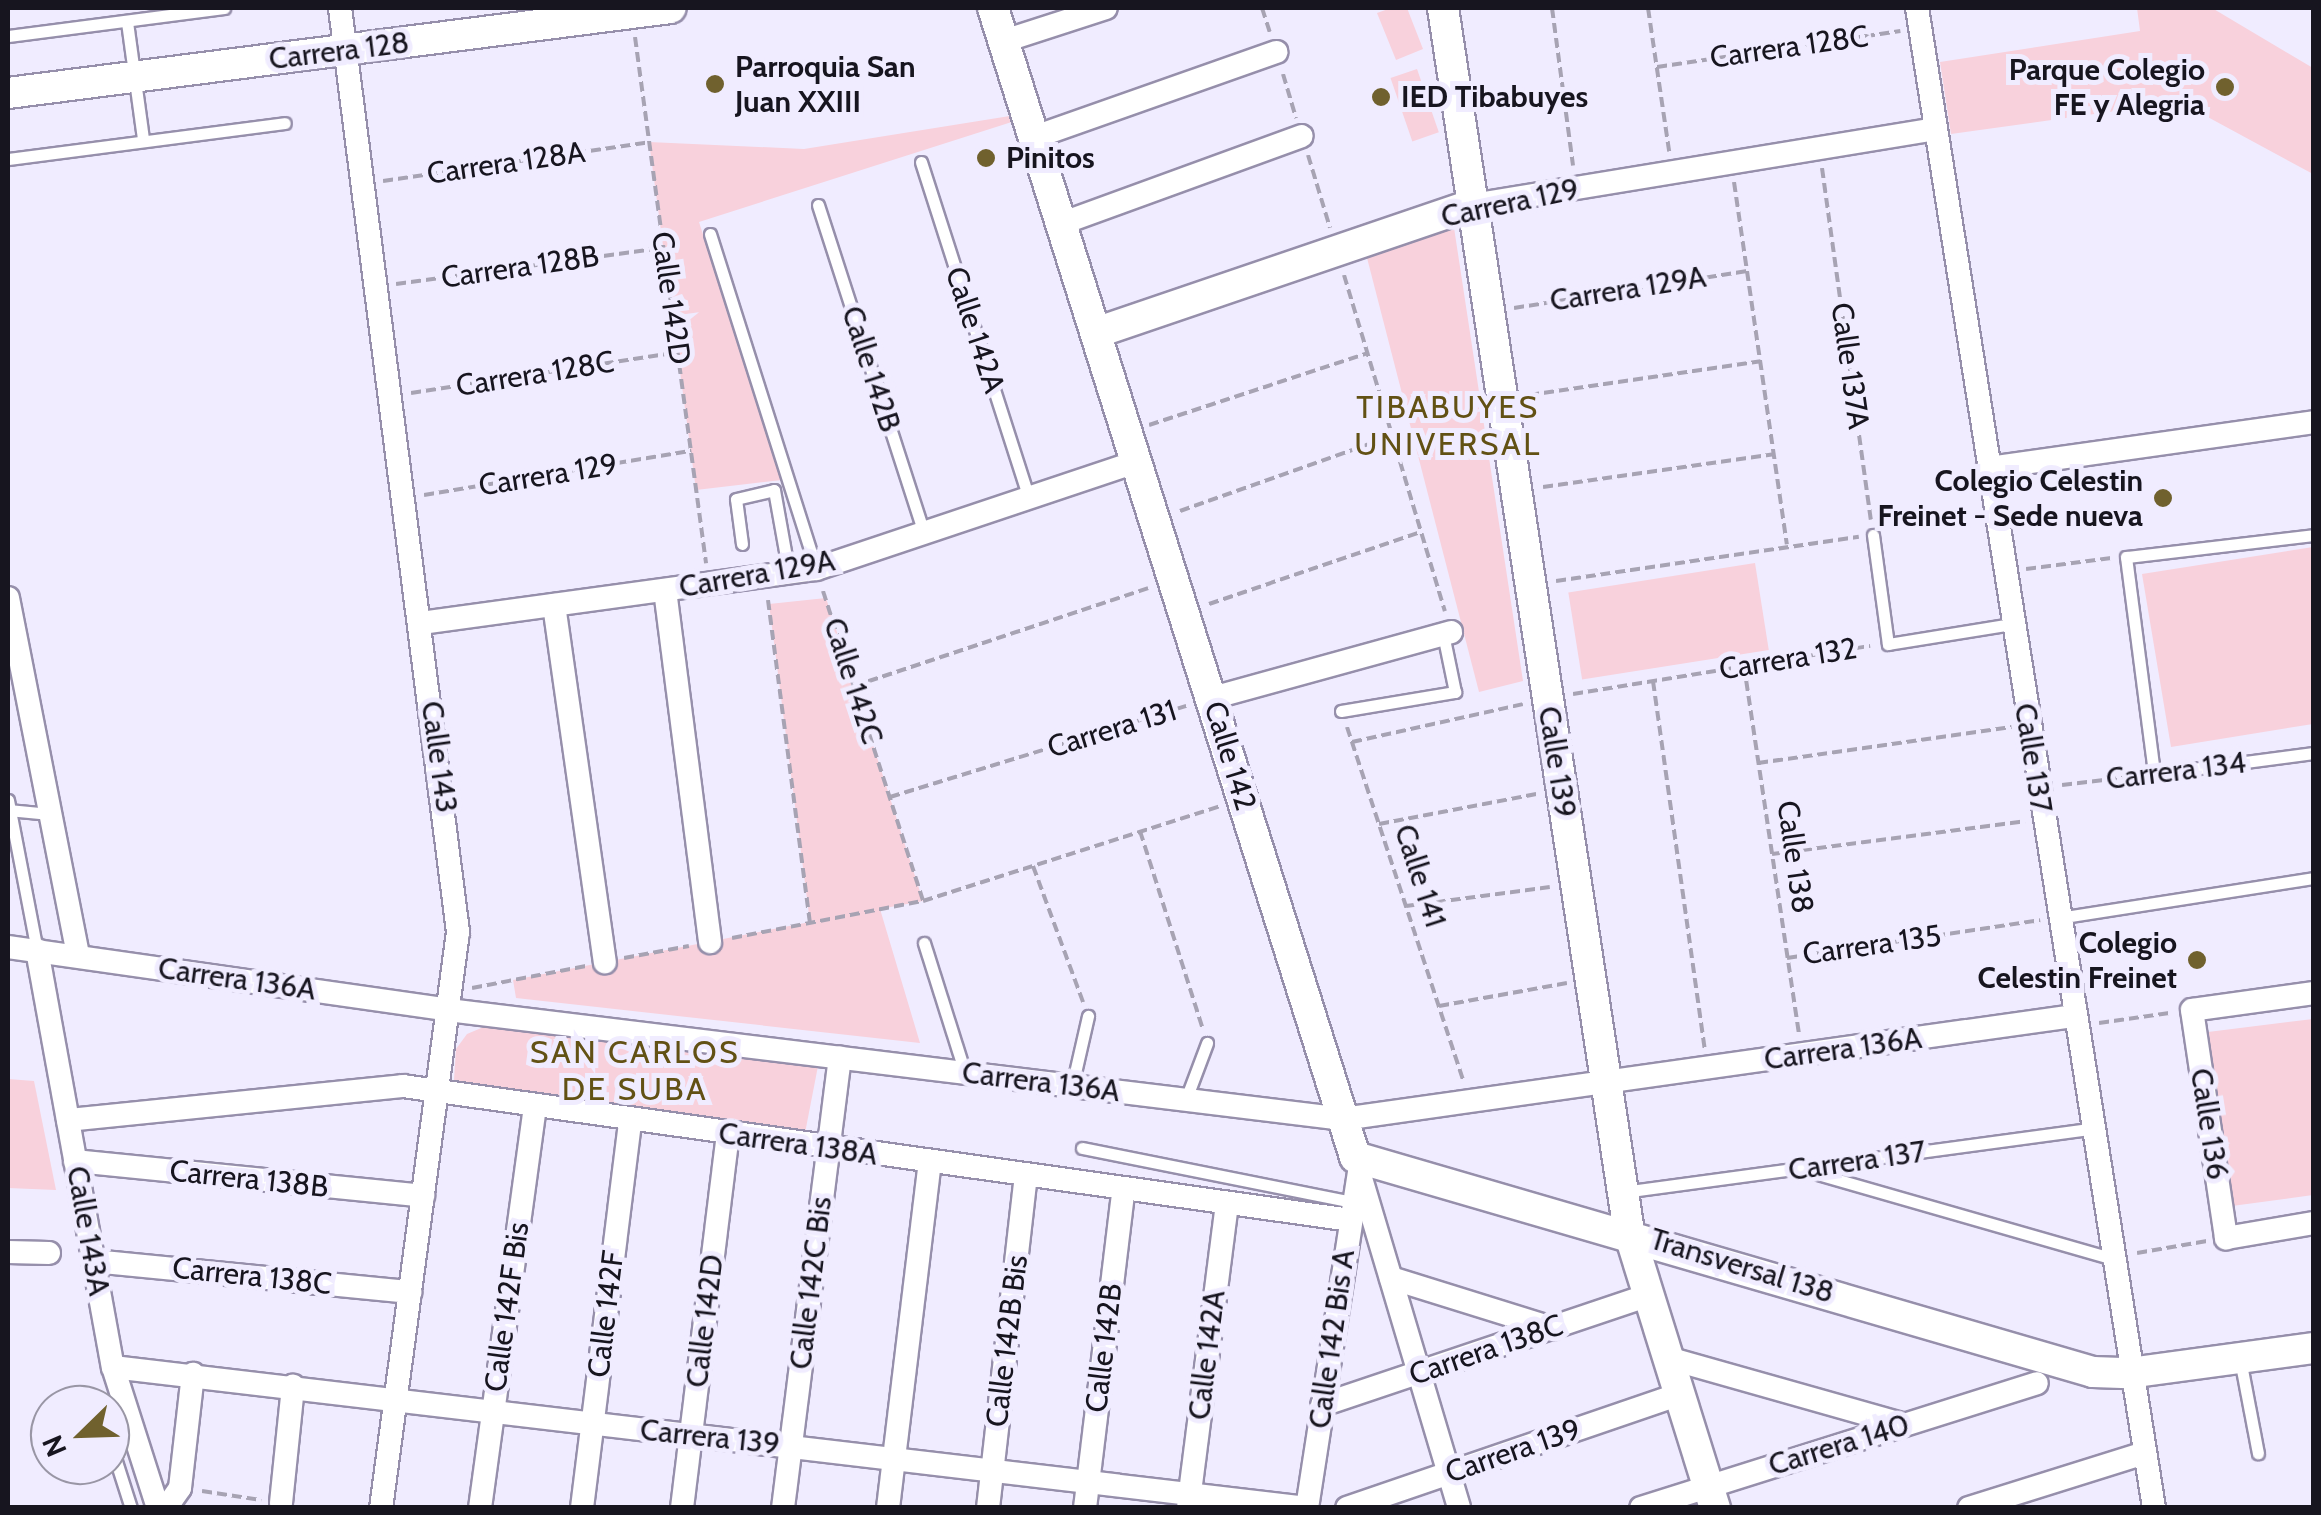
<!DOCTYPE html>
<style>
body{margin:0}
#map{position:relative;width:2321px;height:1515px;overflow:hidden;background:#f0ecff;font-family:Cabin,sans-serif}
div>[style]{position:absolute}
.green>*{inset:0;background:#f8d1dc;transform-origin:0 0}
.path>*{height:4px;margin-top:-2px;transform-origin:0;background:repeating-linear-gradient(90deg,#a7a3b3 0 10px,transparent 0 15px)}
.roads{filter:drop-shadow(2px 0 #968fab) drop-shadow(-2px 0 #968fab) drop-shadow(0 2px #968fab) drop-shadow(0 -2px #968fab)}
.lane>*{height:11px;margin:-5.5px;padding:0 5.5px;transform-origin:5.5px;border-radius:5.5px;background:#fff}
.street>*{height:22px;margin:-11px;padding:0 11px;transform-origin:11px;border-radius:11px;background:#fff}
.secondary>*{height:30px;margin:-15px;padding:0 15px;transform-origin:15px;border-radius:15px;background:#fff}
.dots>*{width:28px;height:28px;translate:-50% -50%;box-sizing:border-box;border:5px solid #f0ecff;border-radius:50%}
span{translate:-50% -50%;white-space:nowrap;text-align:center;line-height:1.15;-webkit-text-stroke:10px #f0ecff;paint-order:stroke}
.street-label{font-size:30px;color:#17151f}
.poi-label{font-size:30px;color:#17151f;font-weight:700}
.left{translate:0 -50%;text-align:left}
.right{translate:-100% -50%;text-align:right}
.neighbourhood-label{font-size:32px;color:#625114;letter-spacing:2.5px}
.frame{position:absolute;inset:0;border:10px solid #17151f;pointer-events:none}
.north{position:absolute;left:30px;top:1385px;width:100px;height:100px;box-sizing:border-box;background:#f0ecff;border:2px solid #9996a5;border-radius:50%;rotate:247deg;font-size:28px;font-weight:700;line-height:40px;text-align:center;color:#17151f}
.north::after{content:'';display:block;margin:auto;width:35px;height:45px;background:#70612e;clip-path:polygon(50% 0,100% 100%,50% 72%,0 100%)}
</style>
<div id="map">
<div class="green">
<i style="clip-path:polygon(1391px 8px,1407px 8px,1423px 49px,1396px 60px,1377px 13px)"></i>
<i style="clip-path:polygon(2137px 8px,2212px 8px,2313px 68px,2313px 174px,2180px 102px,1951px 134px,1940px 62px,2140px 31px)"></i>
<i style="left:1417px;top:69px;width:67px;height:28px;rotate:71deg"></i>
<i style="clip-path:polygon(1016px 115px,1018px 120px,699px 222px,782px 480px,696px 490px,649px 142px,804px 149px)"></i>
<i style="clip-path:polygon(1453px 221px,1523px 681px,1479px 692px,1366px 254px)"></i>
<i style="clip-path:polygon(2313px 547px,2313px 724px,2171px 747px,2142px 574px)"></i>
<i style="left:1755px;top:563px;width:88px;height:189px;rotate:81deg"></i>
<i style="clip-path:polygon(826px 598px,923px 901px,880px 909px,920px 1043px,516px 998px,513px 980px,810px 922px,769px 604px)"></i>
<i style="clip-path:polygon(2313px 1019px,2313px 1195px,2232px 1206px,2208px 1032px)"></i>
<i style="clip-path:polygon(486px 1026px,818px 1066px,805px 1133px,454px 1080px,456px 1049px,467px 1034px)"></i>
<i style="clip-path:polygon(8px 1079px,34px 1081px,56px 1190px,8px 1188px)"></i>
</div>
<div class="path">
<i style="left:1262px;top:8px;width:25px;rotate:72deg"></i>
<i style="left:1552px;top:8px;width:159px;rotate:82.4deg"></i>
<i style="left:1648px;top:8px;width:145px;rotate:81.6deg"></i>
<i style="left:635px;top:37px;width:531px;rotate:82.31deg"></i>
<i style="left:1657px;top:67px;width:246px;rotate:-8.4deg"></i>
<i style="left:1283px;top:74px;width:46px;rotate:73.5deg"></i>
<i style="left:1308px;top:155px;width:76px;rotate:73.2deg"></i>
<i style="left:1822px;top:168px;width:355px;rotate:82.1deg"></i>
<i style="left:383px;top:181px;width:269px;rotate:-8.3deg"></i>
<i style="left:1734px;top:182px;width:366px;rotate:81.7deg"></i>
<i style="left:1344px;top:275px;width:351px;rotate:73.3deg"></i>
<i style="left:396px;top:284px;width:270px;rotate:-7.7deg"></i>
<i style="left:1514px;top:308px;width:236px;rotate:-9deg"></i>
<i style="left:411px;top:393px;width:270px;rotate:-8.7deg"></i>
<i style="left:1529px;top:395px;width:234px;rotate:-8.3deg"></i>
<i style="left:1149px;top:425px;width:231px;rotate:-18.2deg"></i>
<i style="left:1543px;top:487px;width:233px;rotate:-8.1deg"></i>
<i style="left:424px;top:495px;width:271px;rotate:-9.4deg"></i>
<i style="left:1180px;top:511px;width:225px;rotate:-19.5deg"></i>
<i style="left:2026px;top:569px;width:86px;rotate:-7.4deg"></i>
<i style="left:1556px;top:581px;width:306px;rotate:-8.3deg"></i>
<i style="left:823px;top:591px;width:326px;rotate:72.1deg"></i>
<i style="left:768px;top:600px;width:325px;rotate:82.6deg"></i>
<i style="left:1209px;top:604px;width:224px;rotate:-18.8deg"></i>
<i style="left:1744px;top:666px;width:373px;rotate:81.5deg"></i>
<i style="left:1653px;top:681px;width:372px;rotate:82deg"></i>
<i style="left:854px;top:686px;width:310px;rotate:-18.4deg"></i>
<i style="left:1573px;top:694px;width:301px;rotate:-9.2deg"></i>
<i style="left:1347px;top:727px;width:371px;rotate:71.8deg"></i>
<i style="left:1352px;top:742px;width:175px;rotate:-12.5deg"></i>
<i style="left:1758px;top:763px;width:256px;rotate:-8.1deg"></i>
<i style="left:2062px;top:785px;width:76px;rotate:-6.8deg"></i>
<i style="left:890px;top:797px;width:310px;rotate:-17.1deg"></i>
<i style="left:1379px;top:824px;width:160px;rotate:-10.8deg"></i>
<i style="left:1140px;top:831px;width:206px;rotate:72.4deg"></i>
<i style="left:1772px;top:854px;width:255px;rotate:-7.4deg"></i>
<i style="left:1033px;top:866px;width:145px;rotate:69.8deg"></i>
<i style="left:1406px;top:906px;width:145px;rotate:-7.5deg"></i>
<i style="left:732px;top:938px;width:195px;rotate:-11deg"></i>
<i style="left:923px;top:901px;width:312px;rotate:-17.7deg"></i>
<i style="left:624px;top:958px;width:66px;rotate:-10.5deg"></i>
<i style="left:1787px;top:958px;width:256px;rotate:-8.5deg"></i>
<i style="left:472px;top:988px;width:116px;rotate:-10.9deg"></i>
<i style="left:1439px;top:1006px;width:130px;rotate:-10.2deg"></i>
<i style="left:2099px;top:1023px;width:71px;rotate:-8.1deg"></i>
<i style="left:2137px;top:1253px;width:71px;rotate:-9.7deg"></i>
<i style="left:202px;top:1491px;width:60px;rotate:8.7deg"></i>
</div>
<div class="roads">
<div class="lane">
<i style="left:127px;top:22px;width:118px;rotate:82.2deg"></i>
<i style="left:8px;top:36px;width:218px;rotate:-7.4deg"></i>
<i style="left:8px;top:159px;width:279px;rotate:-7.4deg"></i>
<i style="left:921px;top:162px;width:353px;rotate:72.2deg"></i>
<i style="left:818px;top:205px;width:345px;rotate:72.1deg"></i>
<i style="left:710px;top:234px;width:351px;rotate:72.4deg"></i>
<i style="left:1873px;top:535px;width:110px;rotate:82.2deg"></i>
<i style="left:1888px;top:644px;width:126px;rotate:-9.2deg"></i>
<i style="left:2314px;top:535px;width:189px;rotate:173.3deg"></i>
<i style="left:2126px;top:557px;width:219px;rotate:82.6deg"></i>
<i style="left:2154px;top:774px;width:161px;rotate:-7.5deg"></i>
<i style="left:742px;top:544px;width:45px;rotate:-97.6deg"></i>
<i style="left:736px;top:499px;width:39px;rotate:-13deg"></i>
<i style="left:774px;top:490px;width:84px;rotate:79.8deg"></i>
<i style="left:1341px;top:711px;width:116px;rotate:-9.5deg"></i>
<i style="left:1455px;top:692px;width:59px;rotate:-101.7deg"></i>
<i style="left:8px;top:800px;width:153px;rotate:79.1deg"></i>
<i style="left:8px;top:810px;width:42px;rotate:5.4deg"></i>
<i style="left:2058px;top:918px;width:259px;rotate:-8.9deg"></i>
<i style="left:924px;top:943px;width:136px;rotate:72.5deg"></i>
<i style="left:1072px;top:1086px;width:72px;rotate:-77.1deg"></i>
<i style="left:1186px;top:1099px;width:60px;rotate:-69.4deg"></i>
<i style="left:1082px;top:1148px;width:276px;rotate:11.3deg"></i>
<i style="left:1807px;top:1171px;width:316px;rotate:16deg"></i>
<i style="left:1623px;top:1192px;width:472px;rotate:-7.7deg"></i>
<i style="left:2240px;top:1359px;width:96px;rotate:79.2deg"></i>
<i style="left:128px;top:1424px;width:36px;rotate:111deg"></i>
<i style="left:115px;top:1458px;width:52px;rotate:72.3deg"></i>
</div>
<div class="street">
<i style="left:340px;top:8px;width:932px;rotate:82.72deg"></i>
<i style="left:458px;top:932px;width:581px;rotate:97.61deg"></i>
<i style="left:1917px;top:8px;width:1519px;rotate:81.02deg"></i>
<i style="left:1004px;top:41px;width:107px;rotate:-17.9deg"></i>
<i style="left:1035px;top:137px;width:256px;rotate:-19.4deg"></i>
<i style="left:1472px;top:205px;width:469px;rotate:-9.3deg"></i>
<i style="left:1063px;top:223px;width:254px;rotate:-20deg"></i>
<i style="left:1988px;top:468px;width:329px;rotate:-8deg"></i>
<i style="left:665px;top:590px;width:355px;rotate:82.7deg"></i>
<i style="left:8px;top:598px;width:365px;rotate:78.9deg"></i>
<i style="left:554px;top:605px;width:361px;rotate:81.9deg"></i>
<i style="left:421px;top:623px;width:399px;rotate:-7.8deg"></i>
<i style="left:816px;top:569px;width:340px;rotate:-18.5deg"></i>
<i style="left:1212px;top:698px;width:248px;rotate:-15.4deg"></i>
<i style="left:8px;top:947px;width:444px;rotate:8.1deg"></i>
<i style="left:448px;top:1010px;width:902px;rotate:6.94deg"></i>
<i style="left:1343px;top:1119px;width:737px;rotate:-8.03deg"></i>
<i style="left:37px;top:950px;width:424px;rotate:79.7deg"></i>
<i style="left:113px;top:1367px;width:148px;rotate:72.3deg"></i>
<i style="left:2314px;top:993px;width:123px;rotate:172.1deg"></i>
<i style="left:2192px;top:1010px;width:231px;rotate:81.5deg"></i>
<i style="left:2226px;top:1238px;width:89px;rotate:-9.7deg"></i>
<i style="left:68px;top:1120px;width:337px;rotate:-5.8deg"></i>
<i style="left:403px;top:1086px;width:956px;rotate:8.05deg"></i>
<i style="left:75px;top:1161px;width:350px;rotate:5.7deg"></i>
<i style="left:1360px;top:1175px;width:347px;rotate:73.4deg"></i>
<i style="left:8px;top:1252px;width:41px;rotate:1.4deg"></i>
<i style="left:93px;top:1261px;width:319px;rotate:5.6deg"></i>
<i style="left:1391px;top:1278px;width:169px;rotate:17.3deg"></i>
<i style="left:1668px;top:1358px;width:245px;rotate:15.8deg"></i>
<i style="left:113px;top:1367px;width:1202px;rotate:6.73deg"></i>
<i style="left:1307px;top:1508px;width:341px;rotate:-81.2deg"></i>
<i style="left:1322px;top:1405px;width:345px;rotate:-18.6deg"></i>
<i style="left:281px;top:1503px;width:118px;rotate:-84.1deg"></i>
<i style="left:166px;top:1508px;width:24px;rotate:-55deg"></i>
<i style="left:180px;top:1488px;width:115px;rotate:-83.5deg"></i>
<i style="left:480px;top:1508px;width:406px;rotate:-82.2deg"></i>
<i style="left:582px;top:1508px;width:390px;rotate:-82.9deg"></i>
<i style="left:682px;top:1508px;width:376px;rotate:-83deg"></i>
<i style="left:783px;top:1508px;width:454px;rotate:-82.8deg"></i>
<i style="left:888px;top:1508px;width:349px;rotate:-83.1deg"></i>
<i style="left:988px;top:1508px;width:335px;rotate:-83.5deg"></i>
<i style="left:1085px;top:1508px;width:322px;rotate:-83.1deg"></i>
<i style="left:1188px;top:1508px;width:307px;rotate:-82.7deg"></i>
<i style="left:1347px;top:1508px;width:352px;rotate:-18.9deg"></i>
<i style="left:1641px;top:1508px;width:415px;rotate:-17.5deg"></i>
<i style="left:1969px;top:1508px;width:183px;rotate:-17.4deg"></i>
</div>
<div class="secondary">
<i style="left:993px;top:8px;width:1205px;rotate:72.51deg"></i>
<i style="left:1355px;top:1157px;width:769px;rotate:16.24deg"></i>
<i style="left:2093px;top:1372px;width:36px;rotate:2deg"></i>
<i style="left:2129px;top:1373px;width:187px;rotate:-7.7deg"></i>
<i style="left:1443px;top:8px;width:1238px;rotate:81.36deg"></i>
<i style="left:1629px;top:1232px;width:289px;rotate:72.7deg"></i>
<i style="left:8px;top:93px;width:668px;rotate:-7.31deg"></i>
<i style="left:1098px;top:332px;width:395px;rotate:-18.8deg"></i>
</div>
</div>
<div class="dots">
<i style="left:715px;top:84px;background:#70612e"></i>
<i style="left:2225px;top:87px;background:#70612e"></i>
<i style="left:1381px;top:97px;background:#70612e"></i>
<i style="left:986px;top:158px;background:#70612e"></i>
<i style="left:2163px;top:498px;background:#70612e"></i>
<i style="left:2197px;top:960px;background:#70612e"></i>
</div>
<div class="street-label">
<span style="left:1789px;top:47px;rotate:-8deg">Carrera 128C</span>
<span style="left:339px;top:51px;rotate:-7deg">Carrera 128</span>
<span style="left:506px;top:163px;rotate:-8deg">Carrera 128A</span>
<span style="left:1510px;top:203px;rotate:-12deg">Carrera 129</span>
<span style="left:520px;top:267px;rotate:-8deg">Carrera 128B</span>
<span style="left:1628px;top:289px;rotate:-9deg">Carrera 129A</span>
<span style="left:671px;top:298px;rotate:82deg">Calle 142D</span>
<span style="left:975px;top:330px;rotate:72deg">Calle 142A</span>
<span style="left:1850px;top:366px;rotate:82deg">Calle 137A</span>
<span style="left:871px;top:369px;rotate:72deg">Calle 142B</span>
<span style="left:535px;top:374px;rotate:-9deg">Carrera 128C</span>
<span style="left:548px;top:475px;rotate:-9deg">Carrera 129</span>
<span style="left:757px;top:574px;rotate:-10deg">Carrera 129A</span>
<span style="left:1788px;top:659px;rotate:-9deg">Carrera 132</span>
<span style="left:853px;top:681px;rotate:72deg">Calle 142C</span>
<span style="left:1112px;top:729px;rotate:-17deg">Carrera 131</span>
<span style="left:1230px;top:756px;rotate:73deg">Calle 142</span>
<span style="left:439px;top:757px;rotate:82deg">Calle 143</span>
<span style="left:2033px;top:758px;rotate:81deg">Calle 137</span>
<span style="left:1557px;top:762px;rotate:81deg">Calle 139</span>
<span style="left:2176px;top:771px;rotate:-7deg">Carrera 134</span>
<span style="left:1795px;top:857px;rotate:82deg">Calle 138</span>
<span style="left:1420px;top:876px;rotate:72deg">Calle 141</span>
<span style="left:1872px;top:945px;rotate:-8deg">Carrera 135</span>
<span style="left:237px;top:979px;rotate:8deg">Carrera 136A</span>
<span style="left:1843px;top:1049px;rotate:-8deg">Carrera 136A</span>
<span style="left:1041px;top:1082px;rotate:7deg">Carrera 136A</span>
<span style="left:2209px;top:1124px;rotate:81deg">Calle 136</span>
<span style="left:798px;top:1144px;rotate:8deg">Carrera 138A</span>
<span style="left:1857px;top:1161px;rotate:-8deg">Carrera 137</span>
<span style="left:249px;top:1179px;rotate:6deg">Carrera 138B</span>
<span style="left:88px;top:1231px;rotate:80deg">Calle 143A</span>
<span style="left:1742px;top:1266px;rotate:17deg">Transversal 138</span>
<span style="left:252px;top:1276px;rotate:6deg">Carrera 138C</span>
<span style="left:811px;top:1283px;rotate:-83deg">Calle 142C Bis</span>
<span style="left:507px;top:1307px;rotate:-82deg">Calle 142F Bis</span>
<span style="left:606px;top:1314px;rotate:-83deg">Calle 142F</span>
<span style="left:705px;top:1321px;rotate:-83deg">Calle 142D</span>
<span style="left:1332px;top:1339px;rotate:-82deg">Calle 142 Bis A</span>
<span style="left:1007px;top:1341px;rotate:-83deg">Calle 142B Bis</span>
<span style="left:1104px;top:1348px;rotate:-83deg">Calle 142B</span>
<span style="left:1486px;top:1350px;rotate:-19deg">Carrera 138C</span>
<span style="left:1207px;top:1355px;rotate:-83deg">Calle 142A</span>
<span style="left:710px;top:1437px;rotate:6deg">Carrera 139</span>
<span style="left:1839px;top:1445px;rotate:-17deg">Carrera 140</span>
<span style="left:1513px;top:1451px;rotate:-19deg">Carrera 139</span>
</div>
<div class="poi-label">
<span class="left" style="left:735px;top:84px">Parroquia San<br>Juan XXIII</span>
<span class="right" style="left:2205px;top:87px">Parque Colegio<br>FE y Alegria</span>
<span class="left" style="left:1401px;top:97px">IED Tibabuyes</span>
<span class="left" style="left:1006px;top:158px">Pinitos</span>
<span class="right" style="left:2143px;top:498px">Colegio Celestin<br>Freinet - Sede nueva</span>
<span class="right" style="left:2177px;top:960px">Colegio<br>Celestin Freinet</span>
</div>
<div class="neighbourhood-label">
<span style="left:1448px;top:426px">TIBABUYES<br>UNIVERSAL</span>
<span style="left:635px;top:1071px">SAN CARLOS<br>DE SUBA</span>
</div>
<div class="frame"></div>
<div class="north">N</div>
</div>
